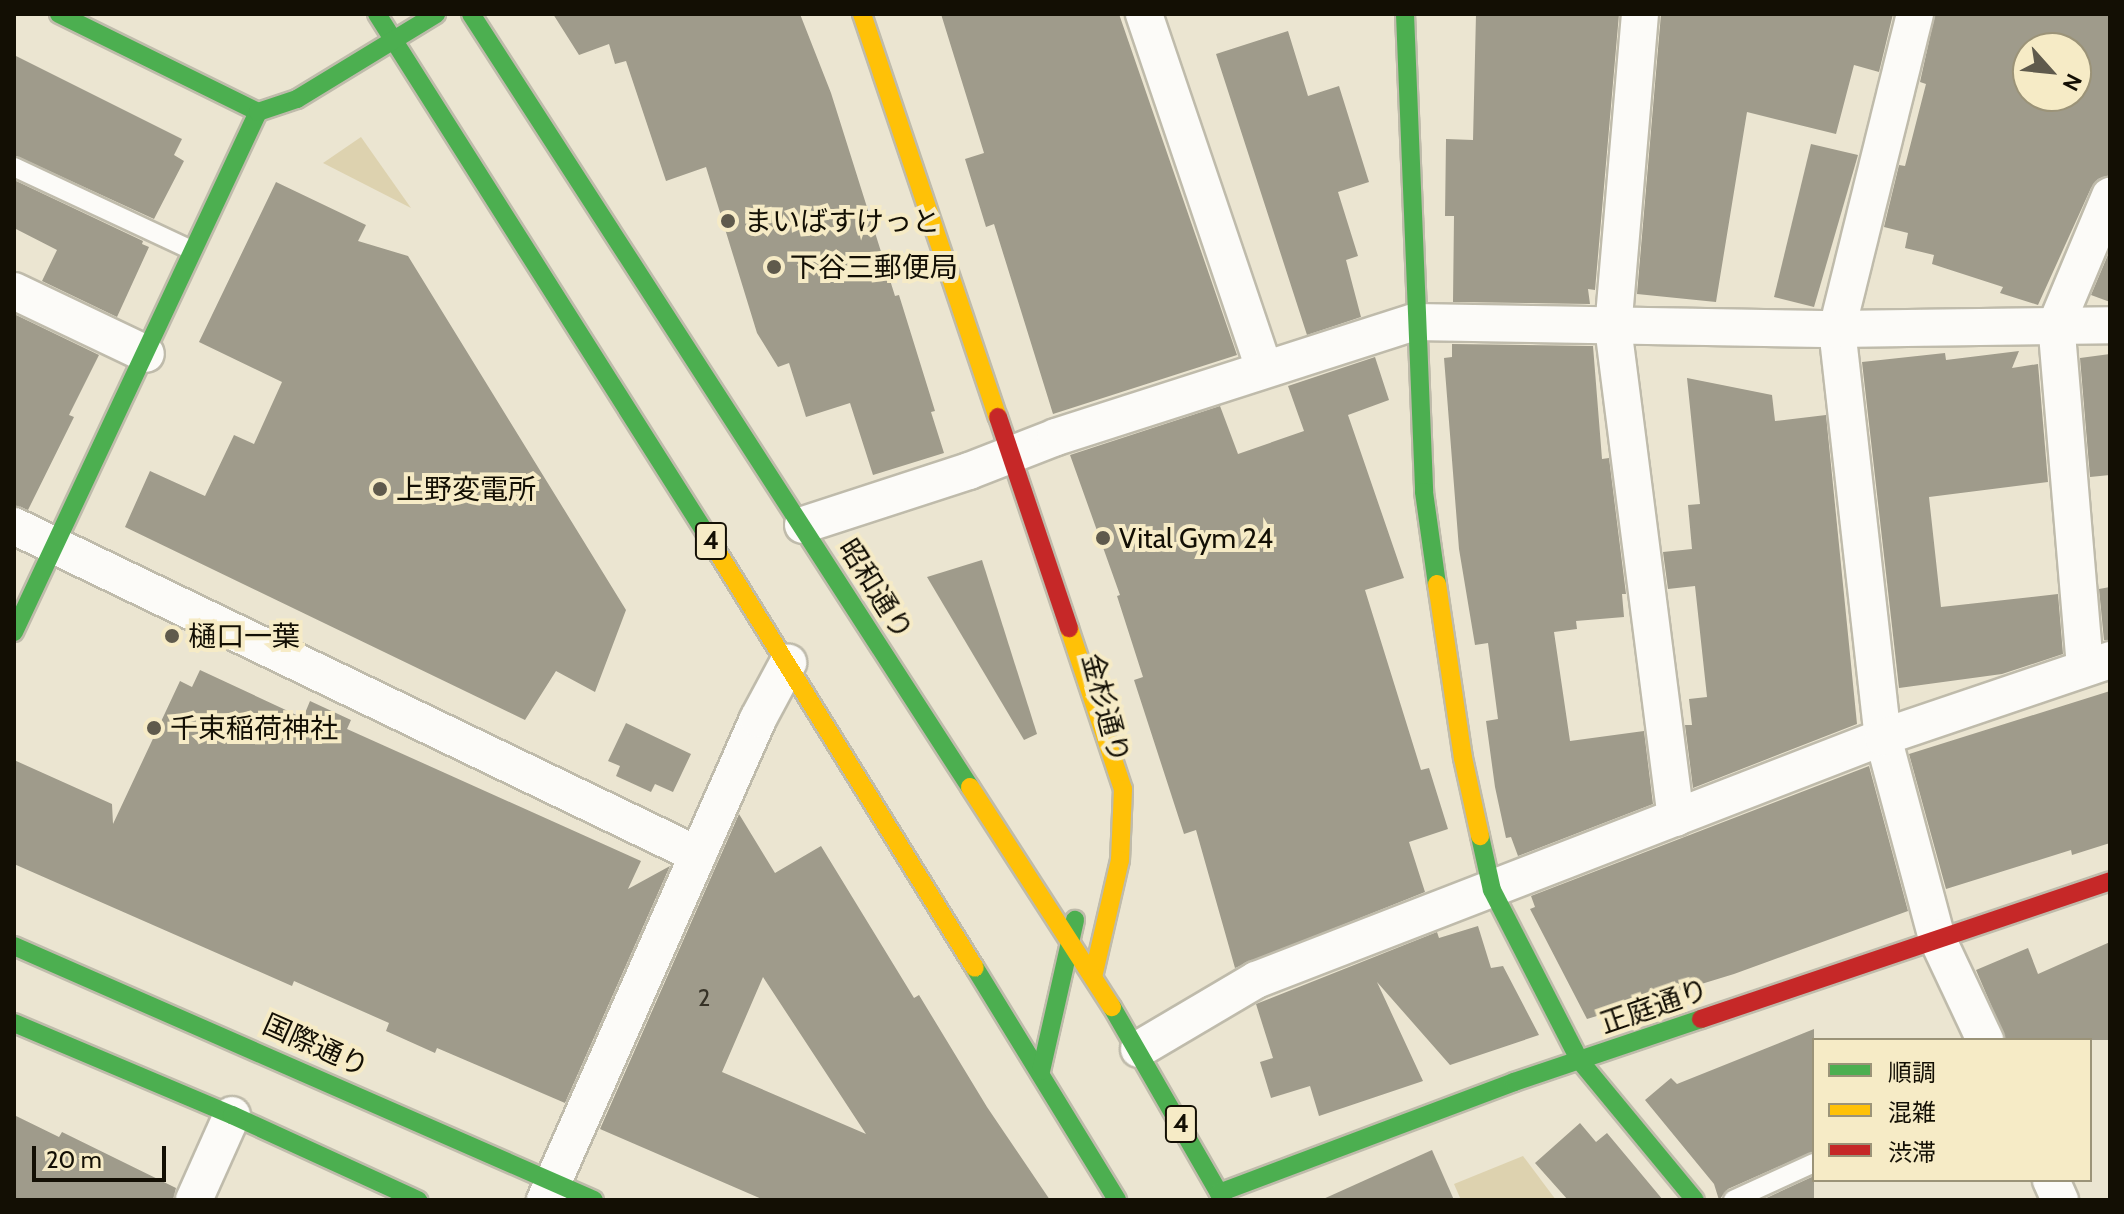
<!DOCTYPE html>
<meta charset="utf-8">
<style>
body{margin:0}
#map{position:relative;width:2124px;height:1214px;overflow:hidden;background:#ebe5d1;font-family:Cabin,"Noto Sans JP",sans-serif}
div>[style]{position:absolute}
.green>*{inset:0;background:#ddd2af}
.building>*{inset:0;background:#9f9b8b}
.roads{filter:drop-shadow(2px 0 #bfbbab) drop-shadow(-2px 0 #bfbbab) drop-shadow(0 2px #bfbbab) drop-shadow(0 -2px #bfbbab)}
.lane>*{height:18px;margin:-9px;padding:0 9px;transform-origin:9px;border-radius:9px;background:#fcfbf8}
.street>*{height:36px;margin:-18px;padding:0 18px;transform-origin:18px;border-radius:18px;background:#fcfbf8}
.fast>*{height:18px;margin:-9px;padding:0 9px;transform-origin:9px;border-radius:9px;background:#4caf50}
.slow>*{height:18px;margin:-9px;padding:0 9px;transform-origin:9px;border-radius:9px;background:#ffc107}
.jam>*{height:18px;margin:-9px;padding:0 9px;transform-origin:9px;border-radius:9px;background:#c62828}
.dots>*{width:22px;height:22px;translate:-50% -50%;box-sizing:border-box;border:4px solid #f6ebc6;border-radius:50%}
span{translate:-50% -50%;white-space:nowrap;text-align:center;line-height:1.15;-webkit-text-stroke:8px #f6ebc6;paint-order:stroke}
.number-label{font-size:24px;color:#363226}
.number-label span{-webkit-text-stroke-width:0}
.shield-label span{padding:2px 6px;background:#f6ebc6;border:2px solid;border-radius:6px;-webkit-text-stroke-width:0}
.shield-label{font-size:26px;color:#130f04;font-weight:700}
.poi-label{font-size:28px;color:#130f04}
.left{translate:0 -50%;text-align:left}
.street-label{font-size:28px;color:#130f04}
.frame{position:absolute;inset:0;border:16px solid #130f04;pointer-events:none}
.legend{position:absolute;left:1812px;top:1038px;width:280px;height:144px;box-sizing:border-box;background:#f6ebc6;border:2px solid #9b9378;margin:0;padding:10px 14px;list-style:none;font-size:24px;color:#130f04}
.legend li{display:flex;align-items:center;gap:16px;height:40px}
.legend b{width:40px;border:2px solid #9b9378}
.north{position:absolute;left:2012px;top:32px;width:80px;height:80px;box-sizing:border-box;background:#f6ebc6;border:2px solid #9b9378;border-radius:50%;rotate:117deg;font-size:22px;font-weight:700;line-height:32px;text-align:center;color:#130f04}
.north::after{content:'';display:block;margin:auto;width:28px;height:36px;background:#5f5a4c;clip-path:polygon(50% 0,100% 100%,50% 72%,0 100%)}
.scale{position:absolute;left:32px;top:1146px;width:134px;height:36px;box-sizing:border-box;border:4px solid #130f04;border-top:0;padding-left:10px;font-size:24px;line-height:28px;white-space:nowrap;color:#130f04;-webkit-text-stroke:6px #f6ebc6;paint-order:stroke}
</style>
<div id="map">
<div class="green">
<i style="clip-path:polygon(361px 137px,411px 208px,323px 163px)"></i>
<i style="clip-path:polygon(1523px 1156px,1556px 1200px,1461px 1200px,1454px 1184px)"></i>
</div>
<div class="building">
<i style="clip-path:polygon(553px 14px,800px 14px,831px 93px,895px 296px,899px 295px,935px 411px,931px 412px,944px 453px,873px 475px,850px 403px,806px 417px,789px 363px,778px 367px,757px 333px,706px 167px,666px 181px,626px 61px,615px 64px,609px 44px,579px 55px)"></i>
<i style="clip-path:polygon(941px 14px,1119px 14px,1237px 355px,1053px 414px,994px 224px,986px 227px,965px 159px,984px 153px)"></i>
<i style="clip-path:polygon(1476px 14px,1619px 14px,1595px 290px,1588px 289px,1590px 304px,1453px 302px,1454px 216px,1445px 216px,1446px 139px,1473px 140px)"></i>
<i style="clip-path:polygon(1661px 14px,1893px 14px,1879px 72px,1854px 65px,1836px 134px,1747px 112px,1716px 302px,1637px 294px)"></i>
<i style="clip-path:polygon(evenodd,1935px 14px,2110px 14px,2110px 175px,2098px 179px,2091px 188px,2038px 305px,2000px 293px,2003px 287px,1932px 264px,1934px 255px,1905px 248px,1908px 233px,1884px 227px,1899px 165px,1905px 166px,1926px 84px,1920px 82px,1935px 14px,2028px 48px,2076px 48px,2076px 96px,2028px 96px,2028px 48px)"></i>
<i style="clip-path:polygon(1288px 31px,1308px 96px,1339px 86px,1369px 182px,1338px 192px,1358px 256px,1346px 260px,1361px 317px,1307px 335px,1216px 54px)"></i>
<i style="clip-path:polygon(14px 55px,182px 139px,174px 155px,184px 161px,154px 219px,14px 155px)"></i>
<i style="clip-path:polygon(1811px 144px,1858px 155px,1814px 307px,1774px 297px)"></i>
<i style="clip-path:polygon(14px 180px,143px 241px,142px 244px,149px 247px,117px 317px,42px 281px,57px 250px,14px 228px)"></i>
<i style="clip-path:polygon(276px 182px,366px 225px,358px 241px,408px 256px,626px 610px,595px 692px,556px 671px,525px 720px,125px 527px,150px 471px,205px 496px,234px 435px,254px 444px,282px 382px,199px 342px)"></i>
<i style="clip-path:polygon(2110px 250px,2110px 302px,2091px 295px)"></i>
<i style="clip-path:polygon(14px 314px,99px 355px,69px 415px,74px 417px,28px 510px,14px 505px)"></i>
<i style="clip-path:polygon(1452px 344px,1593px 346px,1602px 459px,1609px 458px,1626px 594px,1622px 594px,1624px 617px,1576px 621px,1577px 629px,1554px 632px,1570px 741px,1644px 731px,1653px 804px,1518px 856px,1511px 837px,1506px 838px,1495px 787px,1486px 721px,1498px 719px,1488px 643px,1475px 645px,1459px 549px,1444px 358px,1452px 357px)"></i>
<i style="clip-path:polygon(2019px 351px,2012px 368px,2038px 364px,2048px 482px,1929px 497px,1941px 607px,2058px 594px,2063px 654px,2002px 674px,1899px 688px,1862px 362px,1945px 353px,1946px 360px)"></i>
<i style="clip-path:polygon(2110px 354px,2110px 475px,2090px 477px,2080px 358px)"></i>
<i style="clip-path:polygon(1375px 357px,1389px 400px,1348px 415px,1404px 578px,1365px 590px,1421px 770px,1429px 768px,1448px 829px,1409px 842px,1425px 892px,1235px 968px,1196px 830px,1184px 834px,1134px 680px,1143px 677px,1117px 596px,1120px 595px,1070px 455px,1220px 406px,1238px 454px,1304px 431px,1288px 386px)"></i>
<i style="clip-path:polygon(1687px 378px,1772px 395px,1775px 421px,1826px 415px,1857px 724px,1693px 788px,1685px 725px,1692px 725px,1689px 699px,1707px 697px,1695px 586px,1668px 589px,1663px 552px,1692px 549px,1688px 505px,1700px 504px)"></i>
<i style="clip-path:polygon(982px 560px,1037px 734px,1024px 740px,927px 577px)"></i>
<i style="clip-path:polygon(2110px 587px,2110px 640px,2104px 640px,2099px 589px)"></i>
<i style="clip-path:polygon(200px 670px,303px 718px,310px 701px,351px 720px,347px 729px,641px 861px,628px 889px,670px 866px,565px 1103px,437px 1048px,435px 1053px,386px 1031px,389px 1023px,294px 981px,292px 986px,14px 864px,14px 760px,112px 804px,113px 824px,180px 681px,192px 687px)"></i>
<i style="clip-path:polygon(2110px 691px,2110px 843px,2072px 855px,2071px 850px,1946px 889px,1909px 754px)"></i>
<i style="clip-path:polygon(626px 723px,691px 754px,673px 792px,655px 784px,651px 792px,616px 776px,620px 766px,608px 761px)"></i>
<i style="clip-path:polygon(1869px 766px,1908px 911px,1734px 974px,1587px 1019px,1530px 909px,1535px 907px,1531px 896px)"></i>
<i style="clip-path:polygon(evenodd,739px 814px,775px 873px,821px 846px,914px 998px,919px 995px,987px 1107px,1050px 1200px,764px 1200px,600px 1129px,739px 814px,763px 977px,866px 1134px,722px 1072px,763px 977px)"></i>
<i style="clip-path:polygon(1478px 926px,1491px 968px,1503px 966px,1539px 1035px,1450px 1065px,1377px 982px,1423px 1081px,1319px 1116px,1310px 1086px,1271px 1098px,1260px 1062px,1273px 1058px,1256px 1004px,1437px 932px,1439px 938px)"></i>
<i style="clip-path:polygon(2110px 942px,2110px 1040px,2006px 1040px,1976px 970px,2028px 948px,2038px 974px)"></i>
<i style="clip-path:polygon(1814px 1029px,1814px 1151px,1728px 1189px,1719px 1200px,1714px 1184px,1645px 1100px,1671px 1078px,1677px 1084px)"></i>
<i style="clip-path:polygon(14px 1115px,59px 1137px,62px 1132px,176px 1188px,173px 1200px,14px 1200px)"></i>
<i style="clip-path:polygon(1580px 1123px,1596px 1142px,1607px 1133px,1663px 1200px,1568px 1200px,1535px 1163px)"></i>
<i style="clip-path:polygon(1432px 1150px,1454px 1200px,1321px 1200px)"></i>
<i style="clip-path:polygon(1814px 1176px,1814px 1200px,1762px 1200px)"></i>
</div>
<div class="roads">
<div class="lane">
<i style="left:14px;top:167px;width:195px;rotate:25.1deg"></i>
<i style="left:1733px;top:1200px;width:89px;rotate:-24.6deg"></i>
</div>
<div class="street">
<i style="left:1144px;top:14px;width:374px;rotate:71.3deg"></i>
<i style="left:1640px;top:14px;width:314px;rotate:94.9deg"></i>
<i style="left:1613px;top:327px;width:495px;rotate:82.7deg"></i>
<i style="left:1915px;top:14px;width:325px;rotate:103.9deg"></i>
<i style="left:1837px;top:329px;width:411px;rotate:83.6deg"></i>
<i style="left:1883px;top:737px;width:208px;rotate:75deg"></i>
<i style="left:1937px;top:938px;width:113px;rotate:64.8deg"></i>
<i style="left:14px;top:291px;width:146px;rotate:25.5deg"></i>
<i style="left:803px;top:525px;width:175px;rotate:-18deg"></i>
<i style="left:969px;top:471px;width:93px;rotate:-21.3deg"></i>
<i style="left:1056px;top:437px;width:377px;rotate:-17.8deg"></i>
<i style="left:1415px;top:322px;width:422px;rotate:1deg"></i>
<i style="left:1837px;top:329px;width:273px;rotate:-0.8deg"></i>
<i style="left:14px;top:526px;width:759px;rotate:25.69deg"></i>
<i style="left:2085px;top:667px;width:343px;rotate:-94.8deg"></i>
<i style="left:2056px;top:325px;width:140px;rotate:-67.3deg"></i>
<i style="left:1139px;top:1049px;width:136px;rotate:-30.5deg"></i>
<i style="left:1256px;top:980px;width:672px;rotate:-21.18deg"></i>
<i style="left:1883px;top:737px;width:240px;rotate:-18.7deg"></i>
<i style="left:2051px;top:1180px;width:22px;rotate:66deg"></i>
<i style="left:194px;top:1200px;width:93px;rotate:-65.9deg"></i>
<i style="left:545px;top:1200px;width:526px;rotate:-66.11deg"></i>
<i style="left:758px;top:719px;width:64px;rotate:-61.8deg"></i>
</div>
<div class="fast">
<i style="left:59px;top:14px;width:222px;rotate:26.2deg"></i>
<i style="left:377px;top:14px;width:623px;rotate:57.66deg"></i>
<i style="left:471px;top:14px;width:920px;rotate:57.16deg"></i>
<i style="left:1405px;top:14px;width:478px;rotate:87.7deg"></i>
<i style="left:1424px;top:492px;width:93px;rotate:82deg"></i>
<i style="left:14px;top:632px;width:574px;rotate:-64.86deg"></i>
<i style="left:258px;top:112px;width:41px;rotate:-18.4deg"></i>
<i style="left:297px;top:99px;width:163px;rotate:-31.4deg"></i>
<i style="left:1480px;top:836px;width:55px;rotate:77.5deg"></i>
<i style="left:1492px;top:890px;width:192px;rotate:62.8deg"></i>
<i style="left:1580px;top:1061px;width:180px;rotate:50.4deg"></i>
<i style="left:14px;top:946px;width:633px;rotate:23.65deg"></i>
<i style="left:975px;top:968px;width:272px;rotate:58.5deg"></i>
<i style="left:1112px;top:1007px;width:223px;rotate:60.1deg"></i>
<i style="left:14px;top:1023px;width:237px;rotate:22.9deg"></i>
<i style="left:232px;top:1115px;width:205px;rotate:24.6deg"></i>
<i style="left:1041px;top:1071px;width:155px;rotate:-77.3deg"></i>
<i style="left:1219px;top:1193px;width:315px;rotate:-20.6deg"></i>
<i style="left:1514px;top:1082px;width:197px;rotate:-18.6deg"></i>
</div>
<div class="slow">
<i style="left:862px;top:14px;width:425px;rotate:71.4deg"></i>
<i style="left:710px;top:540px;width:503px;rotate:58.24deg"></i>
<i style="left:1437px;top:584px;width:176px;rotate:81.5deg"></i>
<i style="left:1463px;top:758px;width:80px;rotate:77.7deg"></i>
<i style="left:1069px;top:628px;width:170px;rotate:71.5deg"></i>
<i style="left:1123px;top:789px;width:71px;rotate:92.4deg"></i>
<i style="left:1120px;top:860px;width:120px;rotate:103deg"></i>
<i style="left:970px;top:787px;width:262px;rotate:57.2deg"></i>
</div>
<div class="jam">
<i style="left:998px;top:417px;width:223px;rotate:71.4deg"></i>
<i style="left:1701px;top:1019px;width:432px;rotate:-18.6deg"></i>
</div>
</div>
<div class="dots">
<i style="left:728px;top:221px;background:#5f5a4c"></i>
<i style="left:774px;top:267px;background:#5f5a4c"></i>
<i style="left:380px;top:489px;background:#5f5a4c"></i>
<i style="left:1103px;top:538px;background:#5f5a4c"></i>
<i style="left:172px;top:636px;background:#5f5a4c"></i>
<i style="left:154px;top:728px;background:#5f5a4c"></i>
</div>
<div class="number-label">
<span style="left:704px;top:998px">2</span>
</div>
<div class="shield-label">
<span style="left:711px;top:541px">4</span>
<span style="left:1181px;top:1124px">4</span>
</div>
<div class="poi-label">
<span class="left" style="left:744px;top:221px">まいばすけっと</span>
<span class="left" style="left:790px;top:267px">下谷三郵便局</span>
<span class="left" style="left:396px;top:489px">上野変電所</span>
<span class="left" style="left:1119px;top:538px">Vital Gym 24</span>
<span class="left" style="left:188px;top:636px">樋口一葉</span>
<span class="left" style="left:170px;top:728px">千束稲荷神社</span>
</div>
<div class="street-label">
<span style="left:876px;top:589px;rotate:58deg">昭和通り</span>
<span style="left:1106px;top:708px;rotate:75deg">金杉通り</span>
<span style="left:1654px;top:1006px;rotate:-19deg">正庭通り</span>
<span style="left:316px;top:1045px;rotate:24deg">国際通り</span>
</div>
<div class="frame"></div>
<ul class="legend">
<li><b style="height:10px;background:#4caf50"></b>順調</li>
<li><b style="height:10px;background:#ffc107"></b>混雑</li>
<li><b style="height:10px;background:#c62828"></b>渋滞</li>
</ul>
<div class="north">N</div>
<div class="scale">20 m</div>
</div>
